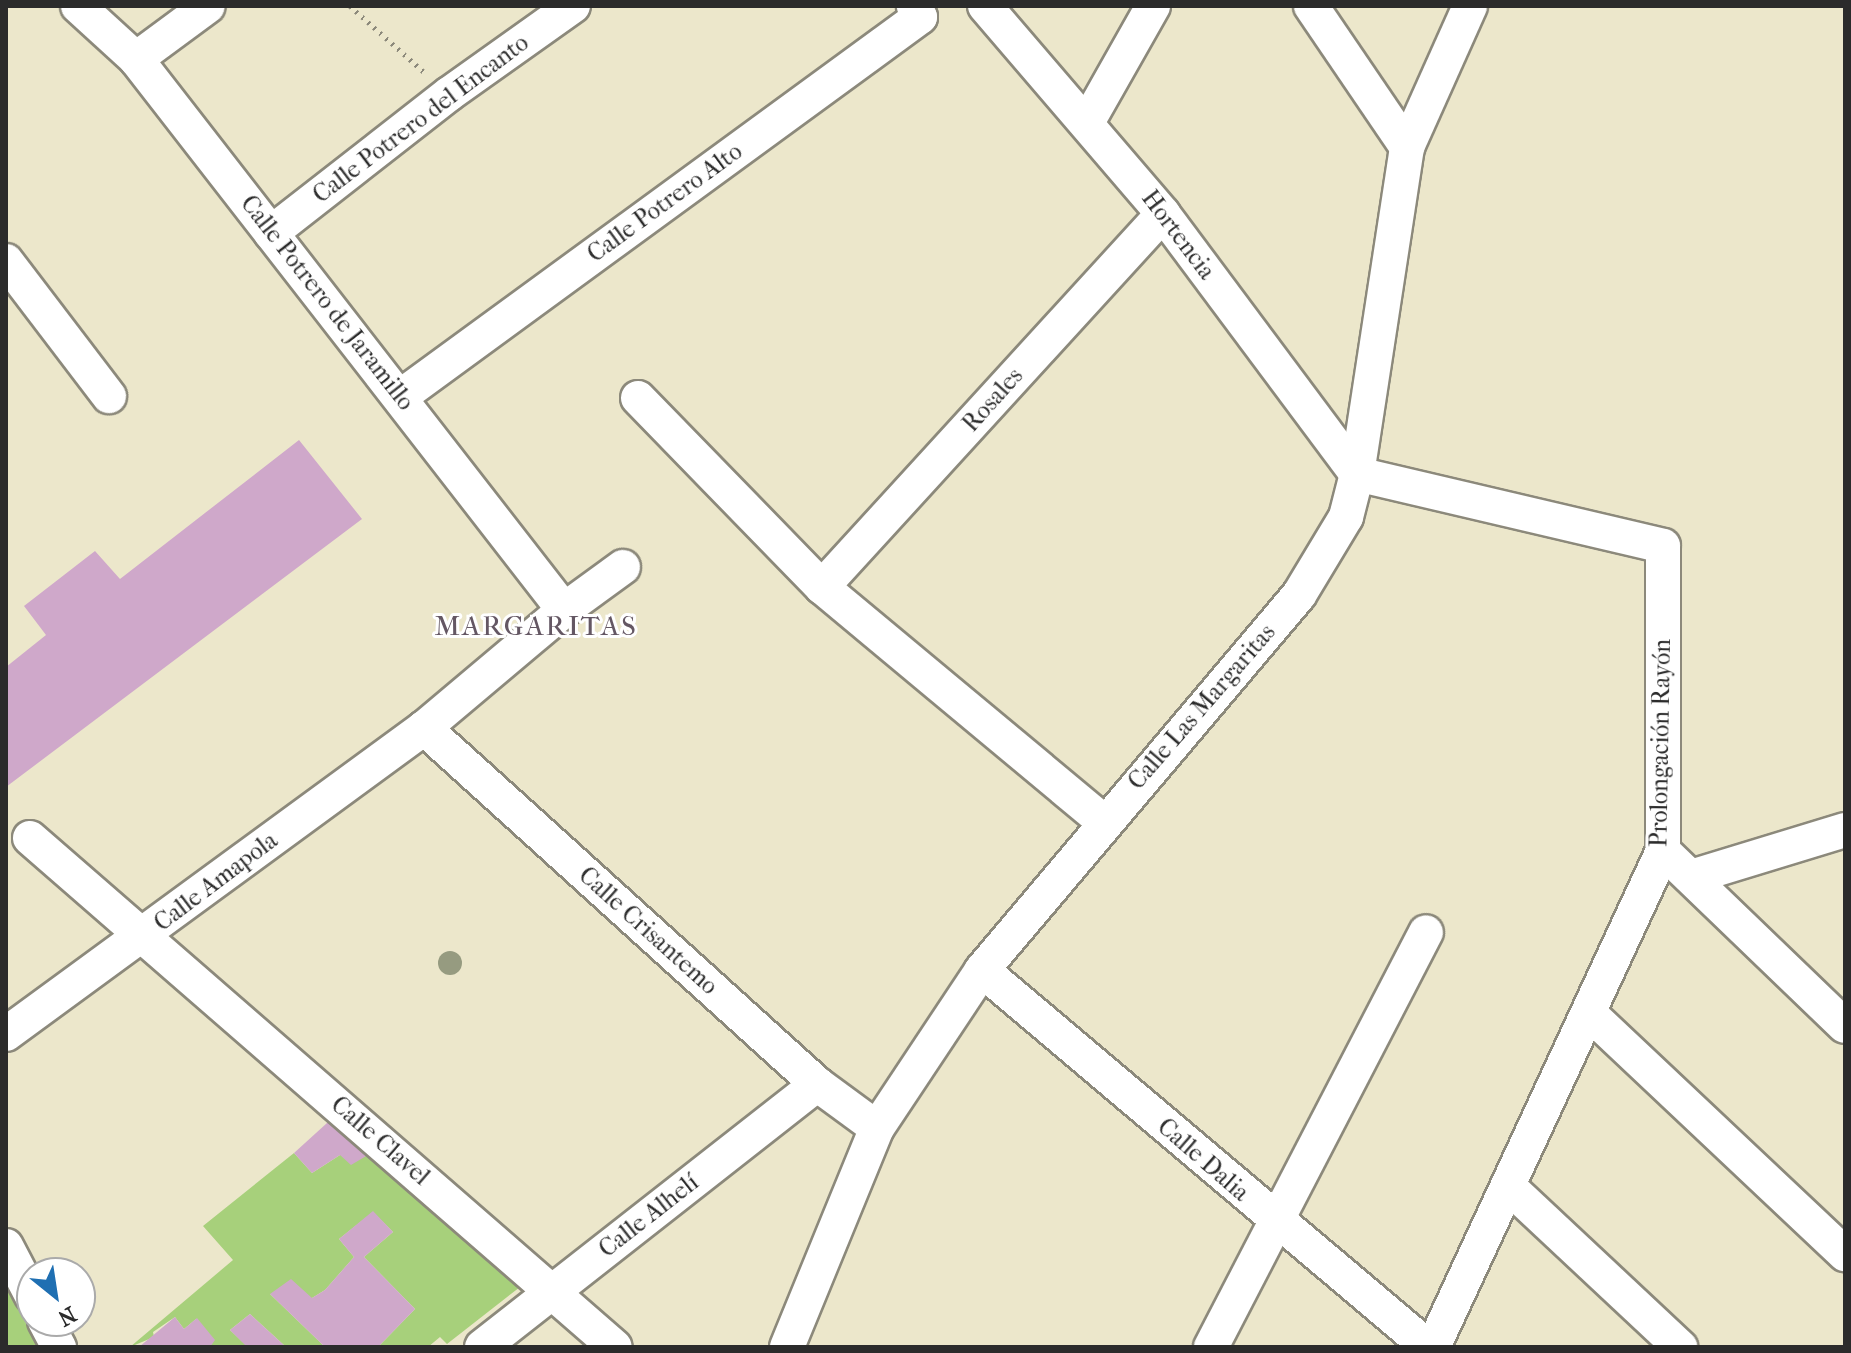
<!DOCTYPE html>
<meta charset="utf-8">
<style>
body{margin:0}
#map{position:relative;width:1851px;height:1353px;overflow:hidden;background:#ece7cb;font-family:"IM FELL French Canon",serif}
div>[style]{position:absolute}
.green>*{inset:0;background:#a7d07b}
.building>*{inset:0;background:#cfa8ca}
.path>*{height:5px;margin-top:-2.5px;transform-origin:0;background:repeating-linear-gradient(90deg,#8c897b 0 2px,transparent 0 8px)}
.roads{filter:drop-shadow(2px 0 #8c897b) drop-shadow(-2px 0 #8c897b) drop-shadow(0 2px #8c897b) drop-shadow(0 -2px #8c897b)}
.minor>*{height:34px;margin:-17px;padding:0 17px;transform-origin:17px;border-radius:17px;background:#fff}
.trees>*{width:24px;height:24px;margin:-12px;border-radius:50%;background:#969b80}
span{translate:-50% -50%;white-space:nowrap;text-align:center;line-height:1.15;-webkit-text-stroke:6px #fff;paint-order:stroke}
.street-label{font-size:24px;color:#2b2b2b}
.quarter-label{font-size:28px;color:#645763;letter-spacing:2px}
.frame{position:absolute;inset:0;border:8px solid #2b2b2b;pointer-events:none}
.north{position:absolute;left:16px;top:1257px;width:80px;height:80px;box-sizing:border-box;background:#fff;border:2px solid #aaa;border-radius:50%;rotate:150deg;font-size:22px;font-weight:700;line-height:32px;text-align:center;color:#2b2b2b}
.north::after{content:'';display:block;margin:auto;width:28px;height:36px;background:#1f6fb2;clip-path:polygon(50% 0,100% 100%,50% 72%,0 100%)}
</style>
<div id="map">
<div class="green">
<i style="clip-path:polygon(378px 1149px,520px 1287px,447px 1344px,440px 1337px,428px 1347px,378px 1347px,415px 1309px,364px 1257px,393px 1232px,373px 1212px,339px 1239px,354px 1257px,325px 1290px,312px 1298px,270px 1294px,325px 1347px,286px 1347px,250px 1314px,230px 1330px,248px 1347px,210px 1347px,196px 1319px,184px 1329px,175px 1317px,153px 1332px,154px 1337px,130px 1347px,233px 1260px,203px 1226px,294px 1153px,312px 1173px,340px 1155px)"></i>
<i style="clip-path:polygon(6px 1280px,33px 1331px,42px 1347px,6px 1347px)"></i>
</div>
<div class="building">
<i style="clip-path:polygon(299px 440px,362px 519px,6px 787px,6px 667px,46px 635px,24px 606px,95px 551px,120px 579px)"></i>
<i style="clip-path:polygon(338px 1113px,378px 1149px,351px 1165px,340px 1155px,312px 1173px,294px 1153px)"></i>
<i style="clip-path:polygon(373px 1211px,393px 1232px,364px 1257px,415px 1309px,378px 1347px,325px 1347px,270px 1294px,291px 1279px,312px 1298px,325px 1290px,354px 1257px,339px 1239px)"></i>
<i style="clip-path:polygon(250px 1314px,286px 1347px,247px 1347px,230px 1330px)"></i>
<i style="clip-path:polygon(175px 1317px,184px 1329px,197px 1318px,215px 1340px,210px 1347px,139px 1347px)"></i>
</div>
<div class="path">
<i style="left:350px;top:6px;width:99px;rotate:41.7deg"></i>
</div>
<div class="roads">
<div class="minor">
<i style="left:78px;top:6px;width:79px;rotate:42.4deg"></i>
<i style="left:136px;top:59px;width:698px;rotate:52.16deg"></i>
<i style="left:985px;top:6px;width:274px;rotate:49.4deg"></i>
<i style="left:1163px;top:214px;width:324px;rotate:53.3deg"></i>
<i style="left:1357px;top:474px;width:314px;rotate:13.2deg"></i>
<i style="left:1663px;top:546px;width:305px;rotate:90deg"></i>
<i style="left:1663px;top:851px;width:547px;rotate:114.88deg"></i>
<i style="left:1311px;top:6px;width:171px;rotate:55.8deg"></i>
<i style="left:136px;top:59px;width:89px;rotate:-36.4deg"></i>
<i style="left:1088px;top:121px;width:132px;rotate:-60.5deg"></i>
<i style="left:271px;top:233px;width:226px;rotate:-38deg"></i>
<i style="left:449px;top:94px;width:152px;rotate:-35.4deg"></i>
<i style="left:6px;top:261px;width:170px;rotate:52.7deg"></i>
<i style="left:400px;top:397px;width:644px;rotate:-36.16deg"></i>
<i style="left:920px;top:17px;width:13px;rotate:-119deg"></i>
<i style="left:638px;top:398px;width:264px;rotate:45.8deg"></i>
<i style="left:822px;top:587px;width:366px;rotate:39.8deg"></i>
<i style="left:822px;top:587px;width:505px;rotate:-47.57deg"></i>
<i style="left:424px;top:728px;width:530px;rotate:42.17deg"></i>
<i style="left:817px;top:1084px;width:74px;rotate:36.3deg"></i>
<i style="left:30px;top:838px;width:775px;rotate:41.03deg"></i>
<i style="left:1663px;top:851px;width:252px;rotate:43.9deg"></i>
<i style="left:1691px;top:877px;width:161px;rotate:-17deg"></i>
<i style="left:982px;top:970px;width:584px;rotate:40.21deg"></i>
<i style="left:1589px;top:1013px;width:352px;rotate:43.3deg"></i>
<i style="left:6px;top:1034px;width:518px;rotate:-36.21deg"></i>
<i style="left:424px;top:728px;width:183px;rotate:-40.1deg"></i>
<i style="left:564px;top:610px;width:73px;rotate:-36.1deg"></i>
<i style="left:1508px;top:1186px;width:236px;rotate:43.1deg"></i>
<i style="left:6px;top:1246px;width:56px;rotate:62.5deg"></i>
<i style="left:45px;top:1321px;width:30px;rotate:62deg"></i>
<i style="left:482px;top:1347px;width:426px;rotate:-38.1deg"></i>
<i style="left:787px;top:1347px;width:237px;rotate:-67.7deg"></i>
<i style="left:877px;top:1128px;width:190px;rotate:-56.4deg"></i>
<i style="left:982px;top:970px;width:491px;rotate:-49.8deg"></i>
<i style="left:1299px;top:595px;width:91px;rotate:-58.9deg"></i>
<i style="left:1346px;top:517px;width:44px;rotate:-75.7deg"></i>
<i style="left:1357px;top:474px;width:331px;rotate:-81.3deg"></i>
<i style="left:1407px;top:147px;width:154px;rotate:-65.9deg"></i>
<i style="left:1211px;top:1347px;width:467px;rotate:-62.6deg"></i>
</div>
</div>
<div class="trees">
<i style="left:450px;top:963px"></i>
</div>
<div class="street-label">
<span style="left:421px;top:119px;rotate:-37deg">Calle Potrero del Encanto</span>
<span style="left:665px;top:203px;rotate:-36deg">Calle Potrero Alto</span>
<span style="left:1178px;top:235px;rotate:53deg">Hortencia</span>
<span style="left:327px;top:303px;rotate:52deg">Calle Potrero de Jaramillo</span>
<span style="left:993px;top:400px;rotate:-48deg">Rosales</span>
<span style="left:1202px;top:707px;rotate:-49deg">Calle Las Margaritas</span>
<span style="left:1661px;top:743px;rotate:-89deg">Prolongación Rayón</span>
<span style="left:216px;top:882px;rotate:-37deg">Calle Amapola</span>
<span style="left:648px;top:931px;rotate:42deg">Calle Crisantemo</span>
<span style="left:380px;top:1141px;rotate:41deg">Calle Clavel</span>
<span style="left:1203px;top:1160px;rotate:41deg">Calle Dalia</span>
<span style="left:649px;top:1216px;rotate:-38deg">Calle Alhelí</span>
</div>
<div class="quarter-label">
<span style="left:536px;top:626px">MARGARITAS</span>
</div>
<div class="frame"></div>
<div class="north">N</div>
</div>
